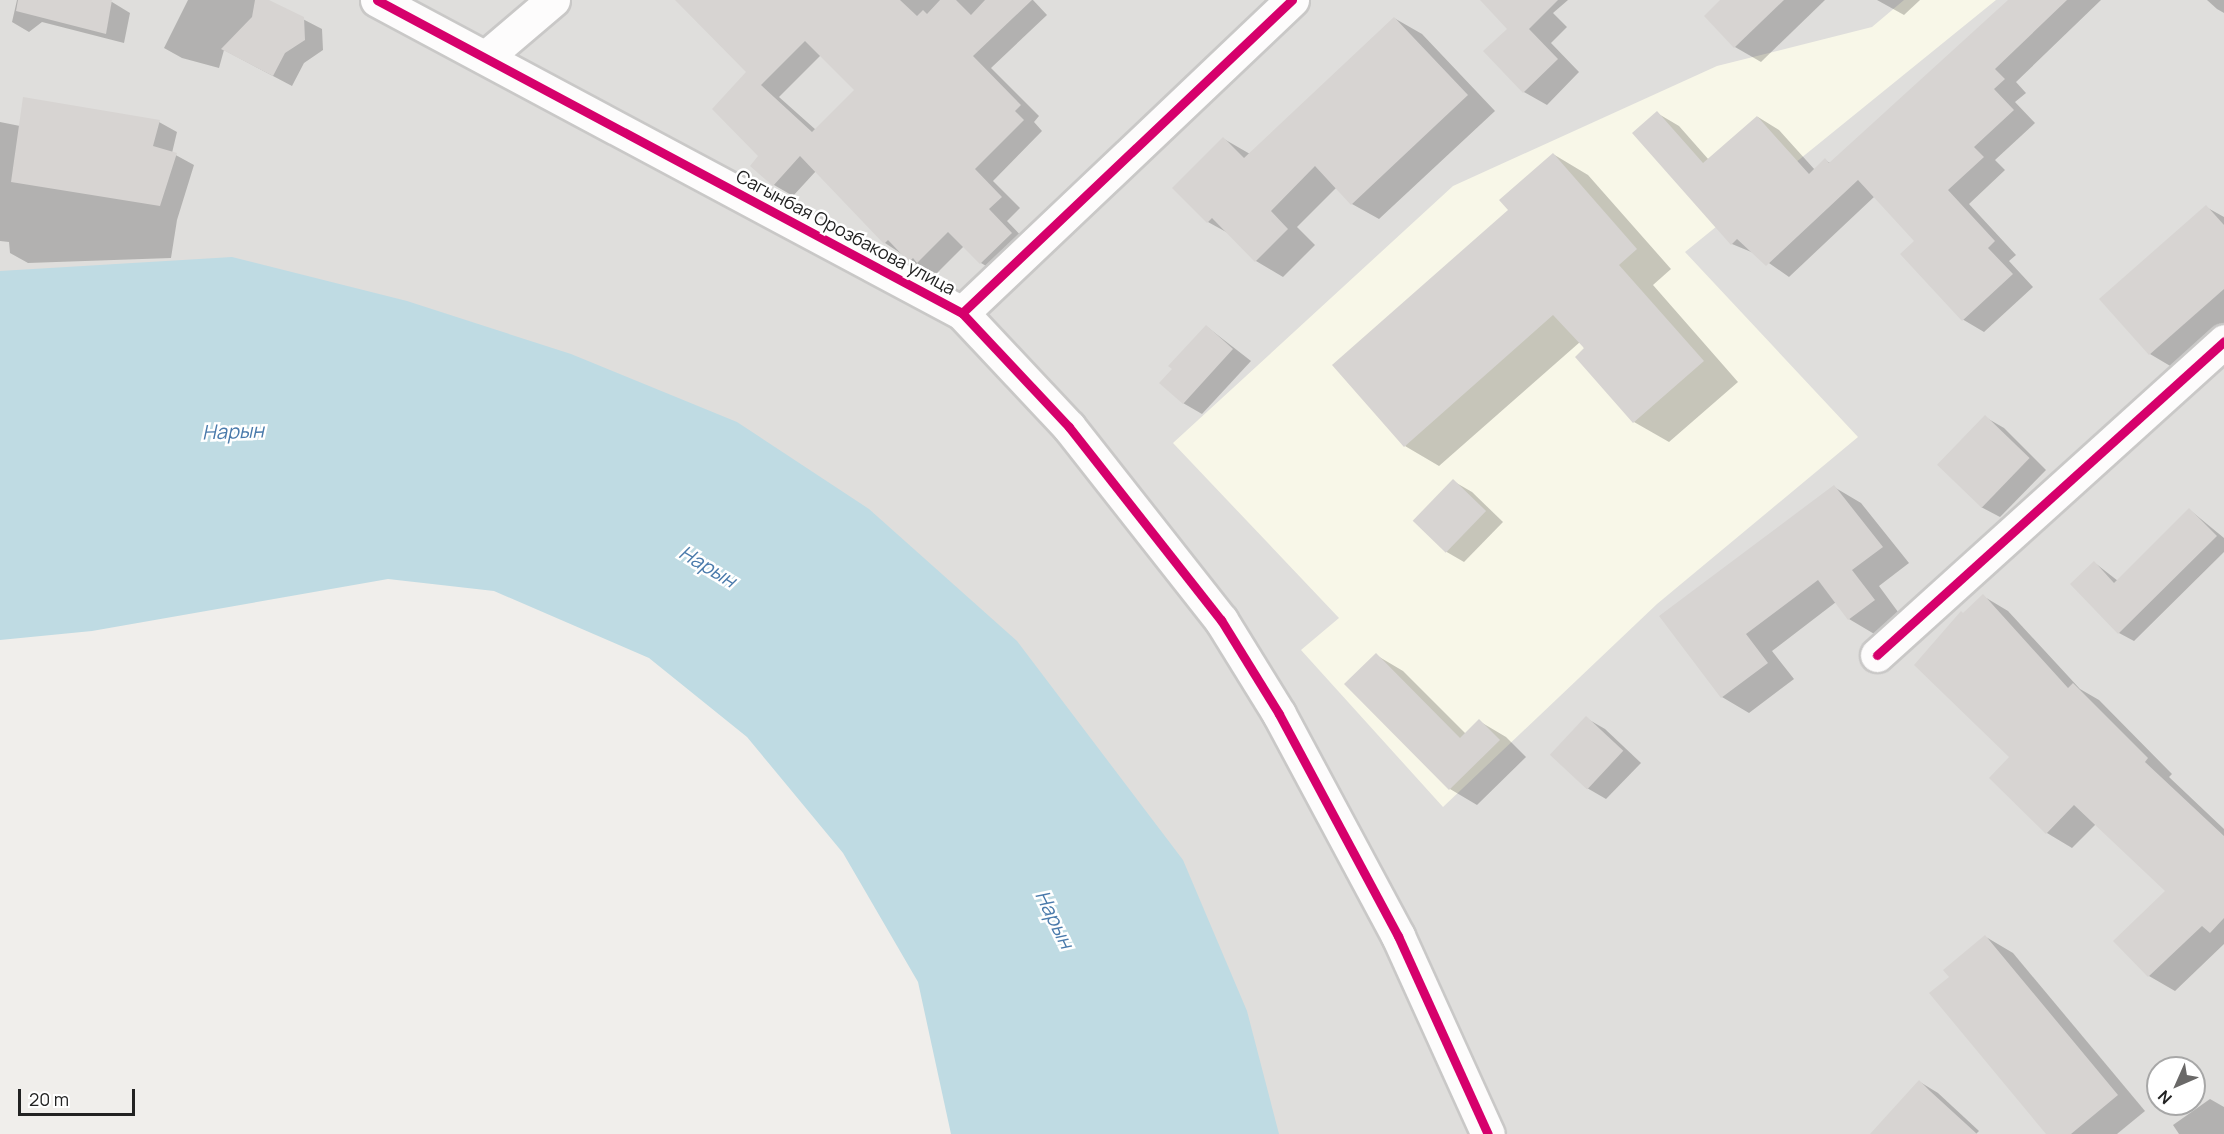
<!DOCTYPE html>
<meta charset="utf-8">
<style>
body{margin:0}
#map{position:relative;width:2224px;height:1134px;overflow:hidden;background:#f0eeeb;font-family:Manrope,sans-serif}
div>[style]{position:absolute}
.residential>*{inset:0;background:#dfdedc}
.education>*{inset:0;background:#f8f7e8}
.water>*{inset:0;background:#bfdbe3}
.shadow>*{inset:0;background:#0003}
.building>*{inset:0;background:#d7d4d2;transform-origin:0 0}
.roads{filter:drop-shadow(2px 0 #c9c8c7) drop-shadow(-2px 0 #c9c8c7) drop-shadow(0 2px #c9c8c7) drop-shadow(0 -2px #c9c8c7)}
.minor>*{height:33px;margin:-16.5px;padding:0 16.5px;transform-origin:16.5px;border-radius:16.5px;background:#fdfcfc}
.cycleway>*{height:9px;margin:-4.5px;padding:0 4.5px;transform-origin:4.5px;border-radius:4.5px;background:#d6006c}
span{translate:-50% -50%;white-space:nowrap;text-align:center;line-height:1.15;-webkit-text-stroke:5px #fff;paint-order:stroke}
.street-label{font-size:18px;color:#222}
.water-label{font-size:20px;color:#4a7aab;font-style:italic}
.north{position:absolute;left:2146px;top:1056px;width:60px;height:60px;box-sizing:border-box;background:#fff;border:2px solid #a7a7a7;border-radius:50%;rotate:225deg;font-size:16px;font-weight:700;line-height:24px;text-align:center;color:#222}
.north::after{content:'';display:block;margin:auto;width:21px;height:27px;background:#6a6968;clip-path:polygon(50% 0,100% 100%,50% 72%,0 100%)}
.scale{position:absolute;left:18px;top:1089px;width:117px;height:27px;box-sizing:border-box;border:3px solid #222;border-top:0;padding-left:8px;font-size:18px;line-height:21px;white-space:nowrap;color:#222;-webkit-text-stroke:4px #fff;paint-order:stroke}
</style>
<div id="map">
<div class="residential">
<i style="clip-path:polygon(evenodd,0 0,2224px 0,2224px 1134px,1134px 1134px,853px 654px,0 439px,0 0,2158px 1068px,2194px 1068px,2194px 1104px,2158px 1104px,2158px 1068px)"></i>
</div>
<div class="education">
<i style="clip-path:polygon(1904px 0,1996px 0,1685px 252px,1858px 437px,1657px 604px,1443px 807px,1301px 650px,1339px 618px,1173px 443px,1453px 186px,1717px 66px,1872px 27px)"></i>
</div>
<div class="water">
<i style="clip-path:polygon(232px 257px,407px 301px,571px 354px,737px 422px,869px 509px,1017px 641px,1183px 860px,1247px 1011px,1279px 1134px,951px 1134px,918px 982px,843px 853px,747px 737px,649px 658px,494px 591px,388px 579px,92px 631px,0 640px,0 271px)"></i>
</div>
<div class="shadow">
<i style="clip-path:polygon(17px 0,112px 2px,130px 13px,124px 43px,42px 22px,29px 32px,12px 22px)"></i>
<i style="clip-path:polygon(188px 0,266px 0,322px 29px,323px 50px,304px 63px,292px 86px,224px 50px,219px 68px,182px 58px,164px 48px)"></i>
<i style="clip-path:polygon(evenodd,690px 0,1033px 0,1047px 15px,991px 68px,1039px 116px,1034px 122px,1042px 131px,993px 181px,1020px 208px,1007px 221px,1030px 245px,1000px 274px,981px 263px,964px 246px,937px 273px,929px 272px,885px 243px,816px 171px,793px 196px,774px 185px,760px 156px,748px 72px,690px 0,821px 55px,856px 90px,816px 130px,779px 97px,821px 55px)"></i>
<i style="clip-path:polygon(1482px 0,1568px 0,1553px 13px,1567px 27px,1551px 43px,1579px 72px,1547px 105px,1524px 92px,1509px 29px)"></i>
<i style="clip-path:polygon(1722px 0,1825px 0,1761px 62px,1735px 47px)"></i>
<i style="clip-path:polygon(1877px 0,1920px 0,1904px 15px)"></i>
<i style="clip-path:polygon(2011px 0,2101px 0,2016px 82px,2026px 93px,2015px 102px,2035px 123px,1995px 160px,2005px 170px,1969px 204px,2016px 255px,2009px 261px,2033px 287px,1984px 332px,1962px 319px,1916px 241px,1875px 196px,1789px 277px,1756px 254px,1732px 244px,1635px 133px,1657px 113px,1679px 126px,1709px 160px,1758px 117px,1779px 130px,1815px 170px,1825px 160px,1830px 163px)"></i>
<i style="clip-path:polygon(2207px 0,2224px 0,2224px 13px,2217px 9px)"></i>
<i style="clip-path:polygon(1394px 18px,1422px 34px,1495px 111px,1379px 219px,1352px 204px,1337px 187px,1297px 227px,1315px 245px,1283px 277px,1256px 261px,1228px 233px,1208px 222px,1224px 139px,1250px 154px)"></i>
<i style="clip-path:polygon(0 122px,20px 126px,159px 122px,177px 132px,172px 153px,194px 165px,177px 220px,171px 258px,28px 263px,10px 253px,9px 242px,0 241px)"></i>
<i style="clip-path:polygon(1553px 154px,1588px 175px,1671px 269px,1653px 285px,1738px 382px,1669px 442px,1634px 422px,1580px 342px,1439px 466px,1405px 446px,1510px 210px)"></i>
<i style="clip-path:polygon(2206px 207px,2224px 217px,2224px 329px,2177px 370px,2150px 354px)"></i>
<i style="clip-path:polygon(1206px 326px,1251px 361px,1202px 414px,1183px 403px,1174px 369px)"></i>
<i style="clip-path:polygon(1985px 417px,2004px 428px,2046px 470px,2000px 517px,1981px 507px)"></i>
<i style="clip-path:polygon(1453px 481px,1472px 492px,1503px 522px,1464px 562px,1445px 551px)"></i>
<i style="clip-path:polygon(1834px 487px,1861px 503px,1909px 563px,1879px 586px,1901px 616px,1876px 635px,1849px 619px,1836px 602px,1772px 651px,1794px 679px,1749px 713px,1722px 697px,1661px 617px)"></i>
<i style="clip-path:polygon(2190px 510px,2224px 538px,2224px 552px,2134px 641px,2119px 633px,2072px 584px,2095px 563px,2118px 581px)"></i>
<i style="clip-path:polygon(1983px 596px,2008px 611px,2080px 689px,2099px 700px,2172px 774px,2169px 777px,2224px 829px,2224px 944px,2175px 991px,2149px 976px,2115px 941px,2168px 891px,2096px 824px,2072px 848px,2047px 833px,2012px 757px,1964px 614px)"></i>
<i style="clip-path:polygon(1376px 655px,1403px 671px,1466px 734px,1479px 721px,1506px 737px,1526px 757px,1477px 805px,1450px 789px)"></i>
<i style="clip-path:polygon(1586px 718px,1605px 729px,1641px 763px,1606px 799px,1587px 788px)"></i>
<i style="clip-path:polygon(1986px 937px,2013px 953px,2145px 1111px,2117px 1134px,2048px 1134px,1951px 977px)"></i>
<i style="clip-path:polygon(1920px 1082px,1938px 1093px,1979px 1131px,1976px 1134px,1872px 1134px)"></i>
<i style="clip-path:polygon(2210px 1099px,2224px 1107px,2224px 1134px,2179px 1134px,2173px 1125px)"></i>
</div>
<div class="building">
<i style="clip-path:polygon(18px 0,112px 0,106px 34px,16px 11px)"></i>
<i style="clip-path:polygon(255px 0,269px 0,304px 17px,305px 40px,285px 53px,273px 76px,221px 49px,252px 17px)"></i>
<i style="clip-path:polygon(evenodd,675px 0,900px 0,917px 16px,923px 10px,927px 14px,940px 0,956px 0,971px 15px,985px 0,1032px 0,973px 56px,1021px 105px,1015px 111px,1024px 120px,975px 169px,1002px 197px,989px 209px,1012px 233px,980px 264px,948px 232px,917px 263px,913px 258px,909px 262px,888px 240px,884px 244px,800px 156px,773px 186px,750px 166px,758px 156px,712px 109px,746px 72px,675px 0,805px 41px,854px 90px,812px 132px,761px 85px,805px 41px)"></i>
<i style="clip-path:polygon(1480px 0,1558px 0,1529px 29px,1558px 59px,1523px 93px,1483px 51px,1507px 29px)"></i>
<i style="clip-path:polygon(1720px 0,1784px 0,1734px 48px,1704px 16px)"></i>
<i style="clip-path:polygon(2008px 0,2067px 0,1995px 69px,2005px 79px,1994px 89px,2014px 110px,1974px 147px,1984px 157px,1948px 190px,1995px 241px,1988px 248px,2013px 274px,1962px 321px,1900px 254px,1914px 241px,1858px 180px,1766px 266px,1737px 239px,1731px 245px,1632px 133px,1657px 111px,1703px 163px,1757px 116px,1809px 174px,1825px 158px,1829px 163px)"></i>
<i style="clip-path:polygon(1394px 17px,1468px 95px,1351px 205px,1315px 166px,1271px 211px,1288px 229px,1255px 262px,1212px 218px,1207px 223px,1172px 188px,1223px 137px,1244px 158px)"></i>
<i style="clip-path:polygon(23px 97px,160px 120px,153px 146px,177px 153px,160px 206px,11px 182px)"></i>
<i style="clip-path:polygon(1553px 153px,1637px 249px,1619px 265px,1704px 361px,1633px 423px,1575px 357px,1584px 348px,1553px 315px,1404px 447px,1332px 365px,1508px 210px,1499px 200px)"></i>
<i style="clip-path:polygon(2206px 205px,2224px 225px,2224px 289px,2149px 355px,2099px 299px)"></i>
<i style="clip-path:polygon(1206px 325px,1233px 349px,1183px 404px,1159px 383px,1172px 369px,1168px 366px)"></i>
<i style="left:1985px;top:415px;width:62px;height:69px;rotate:44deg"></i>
<i style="left:1453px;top:479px;width:46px;height:58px;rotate:44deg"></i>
<i style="clip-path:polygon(1834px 485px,1883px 547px,1852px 570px,1875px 600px,1848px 620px,1818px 580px,1746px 634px,1768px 663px,1721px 698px,1659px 616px)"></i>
<i style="clip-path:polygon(2189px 508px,2217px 536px,2118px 634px,2070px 584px,2094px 561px,2114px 583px)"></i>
<i style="clip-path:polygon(1983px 594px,2068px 688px,2073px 683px,2148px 758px,2145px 762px,2224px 836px,2224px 918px,2210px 933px,2202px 926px,2148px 977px,2113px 941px,2165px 891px,2074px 805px,2046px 834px,1989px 778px,2009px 757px,1914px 665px,1961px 611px,1963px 613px)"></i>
<i style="clip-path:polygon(1376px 653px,1460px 738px,1479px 719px,1500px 740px,1449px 790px,1344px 684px)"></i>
<i style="left:1586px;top:716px;width:51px;height:53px;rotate:43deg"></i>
<i style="clip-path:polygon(1985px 935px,2118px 1095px,2071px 1134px,2046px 1134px,1929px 993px,1949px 977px,1943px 970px)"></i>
<i style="clip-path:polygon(1919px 1080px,1930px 1091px,1977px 1134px,1870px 1134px)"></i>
</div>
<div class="roads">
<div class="minor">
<i style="left:377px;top:0;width:663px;rotate:28.15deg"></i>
<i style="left:962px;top:313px;width:455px;rotate:-43.5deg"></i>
<i style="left:486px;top:57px;width:88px;rotate:-40.4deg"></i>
<i style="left:962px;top:313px;width:156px;rotate:46.8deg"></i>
<i style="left:1069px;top:427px;width:246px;rotate:51.8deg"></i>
<i style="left:1221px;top:620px;width:110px;rotate:58.3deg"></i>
<i style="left:1279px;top:714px;width:252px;rotate:61.8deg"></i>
<i style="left:1398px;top:936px;width:217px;rotate:65.6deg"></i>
<i style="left:1877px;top:655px;width:468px;rotate:-42.1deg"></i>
</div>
</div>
<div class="cycleway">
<i style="left:377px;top:0;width:663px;rotate:28.15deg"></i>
<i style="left:962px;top:313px;width:455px;rotate:-43.5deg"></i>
<i style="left:962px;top:313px;width:156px;rotate:46.8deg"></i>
<i style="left:1069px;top:427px;width:246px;rotate:51.8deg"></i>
<i style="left:1221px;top:620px;width:110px;rotate:58.3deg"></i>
<i style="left:1279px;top:714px;width:252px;rotate:61.8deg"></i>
<i style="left:1398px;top:936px;width:217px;rotate:65.6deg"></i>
<i style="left:1877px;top:655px;width:468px;rotate:-42.1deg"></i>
</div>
<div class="street-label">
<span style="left:846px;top:232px;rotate:28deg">Сагынбая Орозбакова улица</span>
</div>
<div class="water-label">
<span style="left:233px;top:431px;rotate:-2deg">Нарын</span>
<span style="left:708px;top:566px;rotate:31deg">Нарын</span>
<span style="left:1055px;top:919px;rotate:64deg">Нарын</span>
</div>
<div class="north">N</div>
<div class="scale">20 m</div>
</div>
